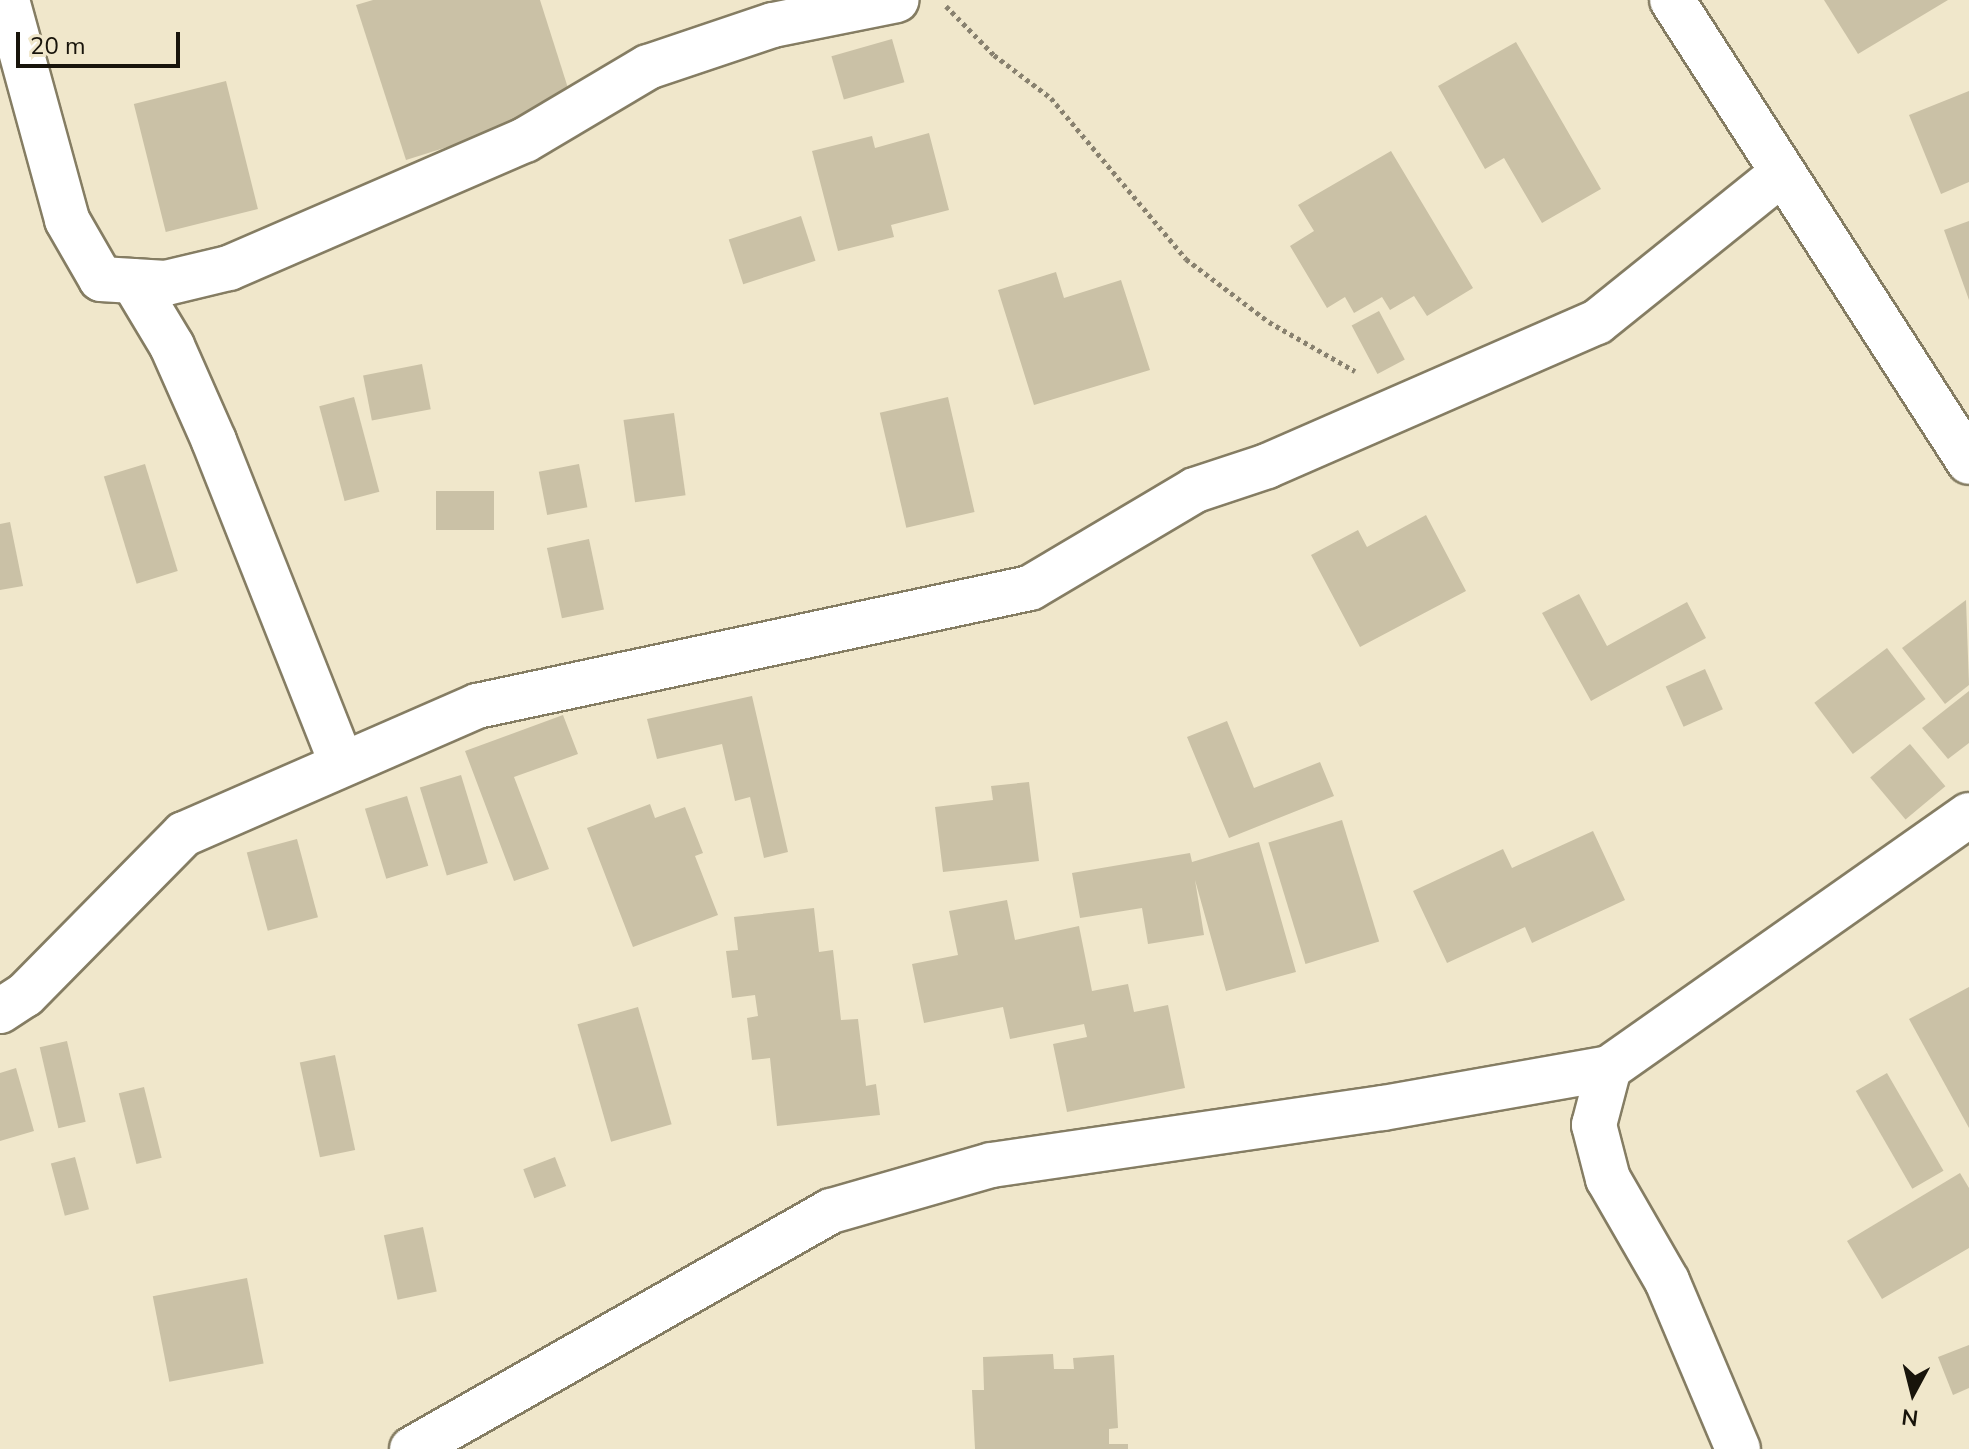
<!DOCTYPE html>
<style>
body{margin:0}
#map{position:relative;width:1969px;height:1449px;overflow:hidden;background:#f0e7cb;font-family:"Nunito Sans",sans-serif}
div>[style]{position:absolute}
.building>*{inset:0;background:#cac1a6;transform-origin:0 0}
.path>*{height:5px;margin-top:-2.5px;transform-origin:0;background:repeating-linear-gradient(90deg,#88816f 0 4px,transparent 0 8px)}
.roads{filter:drop-shadow(2px 0 #857d63) drop-shadow(-2px 0 #857d63) drop-shadow(0 2px #857d63) drop-shadow(0 -2px #857d63)}
.minor>*{height:44px;margin:-22px;padding:0 22px;transform-origin:22px;border-radius:22px;background:#fff}
span{translate:-50% -50%;white-space:nowrap;text-align:center;line-height:1.15;-webkit-text-stroke:8px #f0e7cb;paint-order:stroke}
.north{position:absolute;left:1873px;top:1353px;width:80px;height:80px;-webkit-text-stroke:6px #f0e7cb;paint-order:stroke;rotate:187deg;font-size:22px;font-weight:700;line-height:32px;text-align:center;color:#18140b}
.north::after{content:'';display:block;margin:auto;width:28px;height:36px;background:#18140b;clip-path:polygon(50% 0,100% 100%,50% 72%,0 100%)}
.scale{position:absolute;left:16px;top:32px;width:164px;height:36px;box-sizing:border-box;border:4px solid #18140b;border-top:0;padding-left:10px;font-size:24px;line-height:28px;white-space:nowrap;color:#18140b;-webkit-text-stroke:6px #f0e7cb;paint-order:stroke}
</style>
<div id="map">
<div class="building">
<i style="clip-path:polygon(373px 0,540px 0,574px 107px,406px 160px,356px 5px)"></i>
<i style="clip-path:polygon(1824px 0,1948px 0,1858px 54px)"></i>
<i style="left:892px;top:39px;width:45px;height:63px;rotate:74deg"></i>
<i style="clip-path:polygon(1516px 42px,1601px 189px,1542px 223px,1504px 158px,1485px 169px,1438px 86px)"></i>
<i style="left:226px;top:81px;width:132px;height:95px;rotate:76deg"></i>
<i style="clip-path:polygon(1969px 91px,1969px 182px,1941px 194px,1909px 115px)"></i>
<i style="clip-path:polygon(929px 133px,949px 210px,891px 225px,894px 237px,838px 251px,812px 151px,872px 136px,875px 148px)"></i>
<i style="clip-path:polygon(1391px 151px,1473px 288px,1427px 316px,1414px 296px,1390px 310px,1382px 297px,1354px 313px,1345px 297px,1327px 308px,1290px 246px,1314px 231px,1298px 205px)"></i>
<i style="left:801px;top:216px;width:47px;height:76px;rotate:72deg"></i>
<i style="clip-path:polygon(1969px 221px,1969px 300px,1944px 230px)"></i>
<i style="clip-path:polygon(1056px 272px,1064px 298px,1121px 280px,1150px 370px,1034px 405px,998px 290px)"></i>
<i style="left:1379px;top:311px;width:55px;height:31px;rotate:62deg"></i>
<i style="left:422px;top:364px;width:46px;height:60px;rotate:79deg"></i>
<i style="left:354px;top:397px;width:98px;height:36px;rotate:75deg"></i>
<i style="left:948px;top:397px;width:118px;height:70px;rotate:77deg"></i>
<i style="left:674px;top:413px;width:83px;height:51px;rotate:82deg"></i>
<i style="left:145px;top:464px;width:112px;height:43px;rotate:73deg"></i>
<i style="left:579px;top:464px;width:44px;height:41px;rotate:79deg"></i>
<i style="left:436px;top:491px;width:58px;height:39px"></i>
<i style="clip-path:polygon(1426px 515px,1466px 591px,1360px 647px,1311px 555px,1358px 530px,1367px 547px)"></i>
<i style="clip-path:polygon(10px 522px,23px 586px,0 590px,0 524px)"></i>
<i style="left:589px;top:539px;width:72px;height:43px;rotate:78deg"></i>
<i style="clip-path:polygon(1579px 594px,1607px 646px,1687px 602px,1706px 638px,1591px 701px,1542px 613px)"></i>
<i style="clip-path:polygon(1966px 600px,1969px 685px,1945px 704px,1902px 648px)"></i>
<i style="left:1887px;top:648px;width:64px;height:91px;rotate:53deg"></i>
<i style="left:1705px;top:669px;width:44px;height:43px;rotate:66deg"></i>
<i style="clip-path:polygon(1969px 691px,1969px 743px,1948px 759px,1922px 728px)"></i>
<i style="clip-path:polygon(752px 696px,788px 852px,764px 858px,750px 797px,735px 801px,722px 744px,657px 759px,647px 719px)"></i>
<i style="clip-path:polygon(563px 715px,578px 754px,514px 777px,549px 869px,514px 881px,465px 751px)"></i>
<i style="clip-path:polygon(1227px 721px,1254px 788px,1320px 762px,1334px 796px,1229px 838px,1187px 737px)"></i>
<i style="left:1910px;top:744px;width:55px;height:52px;rotate:50deg"></i>
<i style="left:461px;top:775px;width:92px;height:43px;rotate:73deg"></i>
<i style="clip-path:polygon(1029px 782px,1039px 861px,943px 872px,935px 807px,993px 800px,991px 786px)"></i>
<i style="left:407px;top:796px;width:73px;height:44px;rotate:73deg"></i>
<i style="clip-path:polygon(650px 804px,655px 818px,685px 807px,703px 853px,695px 856px,718px 915px,633px 947px,587px 828px)"></i>
<i style="left:1342px;top:820px;width:127px;height:77px;rotate:73deg"></i>
<i style="clip-path:polygon(1593px 831px,1625px 900px,1532px 943px,1525px 927px,1447px 963px,1413px 891px,1503px 849px,1512px 868px)"></i>
<i style="left:297px;top:839px;width:81px;height:52px;rotate:75deg"></i>
<i style="clip-path:polygon(1259px 842px,1296px 972px,1226px 991px,1195px 880px,1204px 935px,1148px 944px,1142px 908px,1080px 918px,1072px 873px,1190px 853px,1192px 862px)"></i>
<i style="clip-path:polygon(1007px 900px,1015px 940px,1079px 926px,1092px 991px,1128px 984px,1134px 1012px,1168px 1005px,1185px 1088px,1067px 1112px,1053px 1044px,1087px 1037px,1084px 1024px,1010px 1039px,1003px 1007px,924px 1023px,912px 964px,958px 955px,949px 911px)"></i>
<i style="clip-path:polygon(814px 908px,819px 952px,833px 950px,841px 1020px,858px 1019px,866px 1086px,876px 1084px,880px 1115px,777px 1126px,770px 1058px,752px 1060px,747px 1018px,758px 1016px,755px 995px,732px 998px,726px 951px,738px 950px,734px 917px)"></i>
<i style="clip-path:polygon(1969px 987px,1969px 1128px,1909px 1019px)"></i>
<i style="left:638px;top:1007px;width:122px;height:63px;rotate:74deg"></i>
<i style="left:67px;top:1041px;width:83px;height:28px;rotate:77deg"></i>
<i style="left:335px;top:1055px;width:97px;height:36px;rotate:78deg"></i>
<i style="clip-path:polygon(16px 1068px,34px 1131px,0 1141px,0 1073px)"></i>
<i style="left:1887px;top:1073px;width:113px;height:36px;rotate:60deg"></i>
<i style="left:144px;top:1087px;width:73px;height:26px;rotate:76deg"></i>
<i style="left:75px;top:1157px;width:54px;height:25px;rotate:75deg"></i>
<i style="left:555px;top:1157px;width:31px;height:34px;rotate:69deg"></i>
<i style="clip-path:polygon(1960px 1173px,1969px 1188px,1969px 1248px,1882px 1299px,1847px 1241px)"></i>
<i style="left:423px;top:1227px;width:66px;height:40px;rotate:78deg"></i>
<i style="left:247px;top:1278px;width:87px;height:96px;rotate:79deg"></i>
<i style="clip-path:polygon(1969px 1345px,1969px 1388px,1953px 1395px,1938px 1357px)"></i>
<i style="clip-path:polygon(1053px 1354px,1054px 1369px,1074px 1369px,1073px 1358px,1114px 1355px,1118px 1428px,1109px 1429px,1109px 1444px,1128px 1444px,1128px 1449px,975px 1449px,972px 1390px,984px 1390px,983px 1357px)"></i>
</div>
<div class="path">
<i style="left:946px;top:6px;width:69px;rotate:45.6deg"></i>
<i style="left:994px;top:55px;width:71px;rotate:37deg"></i>
<i style="left:1051px;top:98px;width:210px;rotate:50deg"></i>
<i style="left:1186px;top:259px;width:104px;rotate:37.2deg"></i>
<i style="left:1269px;top:322px;width:99px;rotate:29.7deg"></i>
</div>
<div class="roads">
<div class="minor">
<i style="left:7px;top:0;width:228px;rotate:74.7deg"></i>
<i style="left:67px;top:220px;width:68px;rotate:60deg"></i>
<i style="left:101px;top:279px;width:65px;rotate:3.5deg"></i>
<i style="left:166px;top:283px;width:65px;rotate:-13.4deg"></i>
<i style="left:229px;top:268px;width:322px;rotate:-23.4deg"></i>
<i style="left:525px;top:140px;width:143px;rotate:-30.7deg"></i>
<i style="left:648px;top:67px;width:132px;rotate:-18.6deg"></i>
<i style="left:773px;top:25px;width:126px;rotate:-11.4deg"></i>
<i style="left:1672px;top:0;width:549px;rotate:57.26deg"></i>
<i style="left:133px;top:281px;width:76px;rotate:59deg"></i>
<i style="left:172px;top:346px;width:104px;rotate:66.1deg"></i>
<i style="left:214px;top:441px;width:347px;rotate:68.4deg"></i>
<i style="left:0;top:1011px;width:30px;rotate:-33deg"></i>
<i style="left:25px;top:995px;width:226px;rotate:-45.4deg"></i>
<i style="left:184px;top:834px;width:320px;rotate:-23.6deg"></i>
<i style="left:477px;top:706px;width:565px;rotate:-12.05deg"></i>
<i style="left:1030px;top:588px;width:192px;rotate:-30.7deg"></i>
<i style="left:1195px;top:490px;width:76px;rotate:-18.4deg"></i>
<i style="left:1267px;top:466px;width:360px;rotate:-23.6deg"></i>
<i style="left:1597px;top:322px;width:238px;rotate:-38.8deg"></i>
<i style="left:412px;top:1449px;width:482px;rotate:-29.6deg"></i>
<i style="left:831px;top:1211px;width:166px;rotate:-16deg"></i>
<i style="left:991px;top:1165px;width:396px;rotate:-8.3deg"></i>
<i style="left:1383px;top:1108px;width:230px;rotate:-10deg"></i>
<i style="left:1738px;top:1449px;width:182px;rotate:-112.9deg"></i>
<i style="left:1667px;top:1281px;width:118px;rotate:-120deg"></i>
<i style="left:1608px;top:1179px;width:56px;rotate:-104.5deg"></i>
<i style="left:1594px;top:1125px;width:59px;rotate:-75.3deg"></i>
<i style="left:1609px;top:1068px;width:440px;rotate:-35.1deg"></i>
</div>
</div>
<div class="north">N</div>
<div class="scale">20 m</div>
</div>
